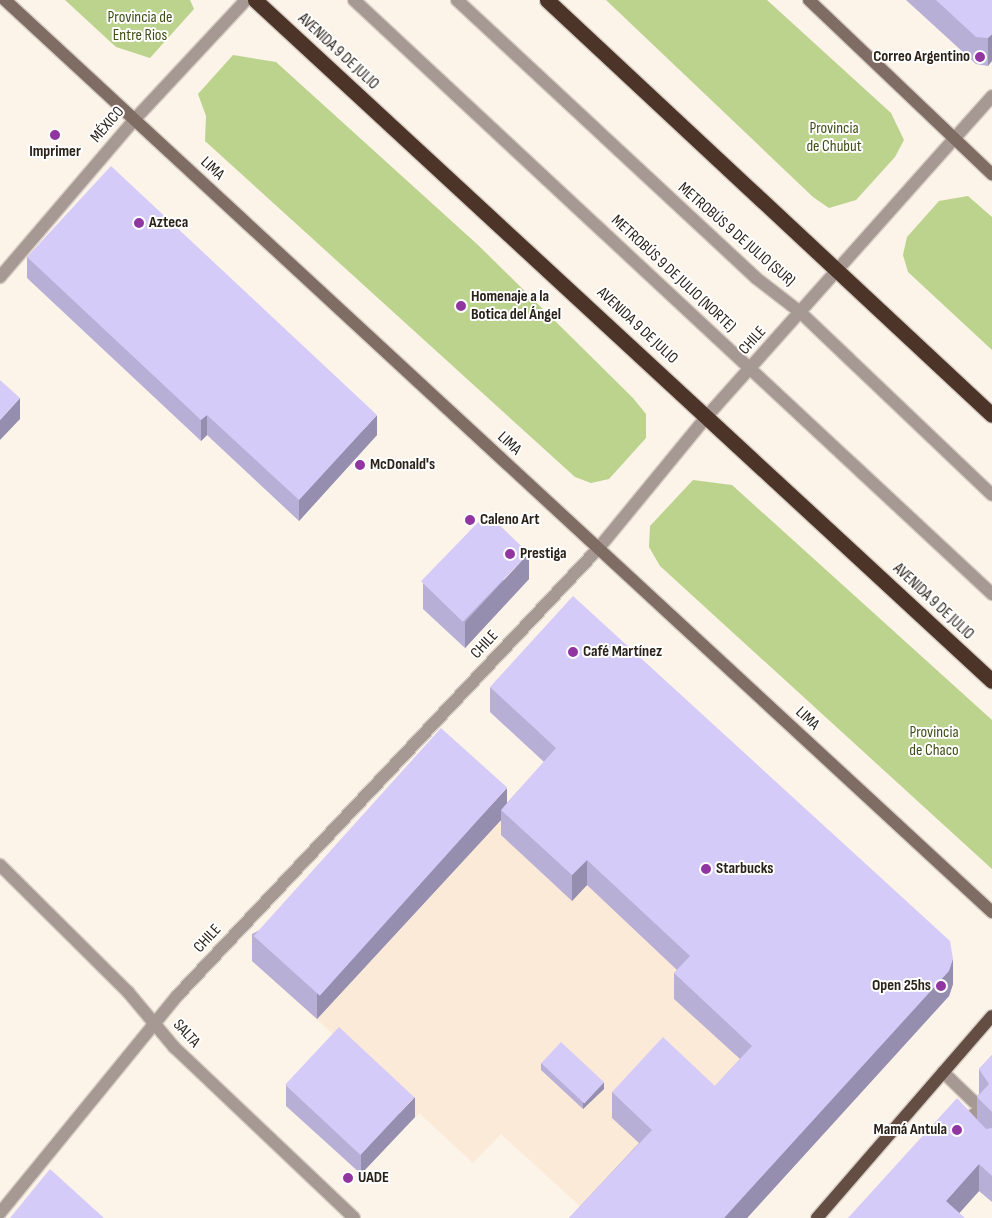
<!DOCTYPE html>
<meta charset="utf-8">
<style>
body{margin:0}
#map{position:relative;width:992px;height:1218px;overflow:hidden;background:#fcf3e9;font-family:"Sofia Sans Condensed",sans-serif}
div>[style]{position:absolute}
.built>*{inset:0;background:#fcead9}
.green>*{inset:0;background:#bbd38c}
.roads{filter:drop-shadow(1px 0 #d6cdc4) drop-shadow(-1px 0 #d6cdc4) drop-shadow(0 1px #d6cdc4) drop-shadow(0 -1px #d6cdc4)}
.lane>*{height:12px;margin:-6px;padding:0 6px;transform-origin:6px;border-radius:6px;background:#a69892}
.street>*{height:12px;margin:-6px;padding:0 6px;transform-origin:6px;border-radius:6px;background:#a69892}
.secondary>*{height:12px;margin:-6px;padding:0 6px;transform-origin:6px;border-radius:6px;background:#7f6d64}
.primary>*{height:12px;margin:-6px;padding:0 6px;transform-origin:6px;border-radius:6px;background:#644e44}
.highway>*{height:15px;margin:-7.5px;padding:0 7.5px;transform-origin:7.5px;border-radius:7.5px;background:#4d3429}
.wall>*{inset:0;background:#b7afd6}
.shaded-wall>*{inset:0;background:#958eae}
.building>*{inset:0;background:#d5cbf9;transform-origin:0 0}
.dots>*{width:14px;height:14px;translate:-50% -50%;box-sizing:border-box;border:2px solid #fff;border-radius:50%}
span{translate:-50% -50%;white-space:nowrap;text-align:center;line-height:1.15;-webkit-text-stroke:4px #fff;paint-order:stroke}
.park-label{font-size:16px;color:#3e4e16}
.street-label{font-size:16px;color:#2a2219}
.poi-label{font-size:16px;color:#2a2219;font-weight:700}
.right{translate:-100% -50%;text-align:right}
.left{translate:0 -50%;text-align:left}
</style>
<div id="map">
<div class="built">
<i style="clip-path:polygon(441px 754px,514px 821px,862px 1021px,897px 1054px,747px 1218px,593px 1218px,501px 1134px,473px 1163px,419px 1113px,361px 1174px,286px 1106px,343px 1043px,252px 961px)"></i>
</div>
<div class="green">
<i style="clip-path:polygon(65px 0,190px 0,194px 9px,150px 58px,116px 47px)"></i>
<i style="clip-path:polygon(606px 0,767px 0,891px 113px,904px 140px,895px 157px,856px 200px,829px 208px,813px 197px)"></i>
<i style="clip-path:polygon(233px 55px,276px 62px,478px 245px,633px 398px,646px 414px,646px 438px,609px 479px,591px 483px,575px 477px,205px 141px,206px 116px,198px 94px)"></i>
<i style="clip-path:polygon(968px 196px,992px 217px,992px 350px,908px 272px,903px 255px,907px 237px,939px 201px)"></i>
<i style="clip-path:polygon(693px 480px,732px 485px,992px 720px,992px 869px,660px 566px,649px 547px,650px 526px)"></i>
</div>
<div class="roads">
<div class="lane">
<i style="left:354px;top:0;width:872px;rotate:42.95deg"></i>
<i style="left:457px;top:0;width:408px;rotate:42.9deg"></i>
<i style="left:756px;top:278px;width:56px;rotate:37.7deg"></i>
<i style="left:800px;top:312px;width:265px;rotate:43.6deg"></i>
<i style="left:943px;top:1072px;width:43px;rotate:44.1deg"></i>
<i style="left:981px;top:1108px;width:22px;rotate:137deg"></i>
<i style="left:965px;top:1123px;width:37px;rotate:44deg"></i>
</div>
<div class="street">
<i style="left:0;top:277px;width:208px;rotate:-49.5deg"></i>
<i style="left:135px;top:119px;width:163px;rotate:-47deg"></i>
<i style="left:0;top:865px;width:180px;rotate:44.8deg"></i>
<i style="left:128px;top:992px;width:72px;rotate:50.1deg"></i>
<i style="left:174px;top:1047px;width:248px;rotate:43.5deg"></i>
<i style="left:0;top:1213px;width:280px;rotate:-50.8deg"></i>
<i style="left:177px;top:996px;width:614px;rotate:-46.72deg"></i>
<i style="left:598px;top:549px;width:173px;rotate:-50.6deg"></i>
<i style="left:708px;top:415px;width:427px;rotate:-48.3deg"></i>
</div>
<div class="secondary">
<i style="left:5px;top:0;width:1344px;rotate:42.74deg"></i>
<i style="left:809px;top:0;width:253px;rotate:43.6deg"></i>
</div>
<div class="primary">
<i style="left:817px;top:1218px;width:267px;rotate:-49.1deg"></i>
</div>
<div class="highway">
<i style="left:255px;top:0;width:1003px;rotate:42.74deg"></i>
<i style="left:547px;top:0;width:608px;rotate:43deg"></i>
</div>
</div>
<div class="wall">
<i style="clip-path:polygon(906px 0,992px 0,988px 66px,976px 64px)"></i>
<i style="clip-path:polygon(27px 257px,377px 435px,299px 521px,207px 435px,201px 441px,27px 278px)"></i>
<i style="clip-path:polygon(529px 579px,465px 648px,423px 609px,423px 583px)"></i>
<i style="clip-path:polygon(490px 687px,953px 984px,949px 996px,747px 1218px,569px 1218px,639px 1143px,612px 1118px,612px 1092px,715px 1086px,740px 1059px,674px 999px,674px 973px,677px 970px,587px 885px,572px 901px,501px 835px,501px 820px,317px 1019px,252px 961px,252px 934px,507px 803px,544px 762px,490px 712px)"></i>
<i style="clip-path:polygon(992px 1055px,992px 1202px,979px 1191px,959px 1213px,848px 1218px,977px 1119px,977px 1097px,979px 1094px,979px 1069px)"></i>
<i style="clip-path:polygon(541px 1063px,604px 1089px,583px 1109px,541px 1070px)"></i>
<i style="clip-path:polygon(286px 1085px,415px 1117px,361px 1174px,286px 1106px)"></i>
</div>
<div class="shaded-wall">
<i style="clip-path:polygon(992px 34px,992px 61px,988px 66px,988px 38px)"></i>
<i style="clip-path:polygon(20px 398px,20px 419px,0 440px,0 420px)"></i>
<i style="clip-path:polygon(207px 415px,207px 435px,201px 441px,201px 420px)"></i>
<i style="clip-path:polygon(377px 415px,377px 435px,299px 521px,299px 500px)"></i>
<i style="clip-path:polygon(529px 553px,529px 579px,465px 648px,465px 622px)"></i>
<i style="clip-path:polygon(507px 788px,507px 814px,501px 810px,501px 820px,317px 1019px,317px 992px)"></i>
<i style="clip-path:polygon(587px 860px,587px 885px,572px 901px,572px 875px)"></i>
<i style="clip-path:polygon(953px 959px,953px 984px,949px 996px,747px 1218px,724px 1218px)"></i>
<i style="clip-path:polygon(604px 1082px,604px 1089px,583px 1109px,583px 1102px)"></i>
<i style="clip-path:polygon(415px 1097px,415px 1117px,361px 1174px,361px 1154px)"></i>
<i style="clip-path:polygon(979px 1164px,979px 1191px,955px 1218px,946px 1201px)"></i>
</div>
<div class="building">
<i style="clip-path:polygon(936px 0,992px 0,992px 34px,988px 38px,976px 37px)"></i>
<i style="clip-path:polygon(111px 166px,377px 415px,299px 500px,207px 415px,201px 420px,27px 257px)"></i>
<i style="clip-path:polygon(0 380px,20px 398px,0 420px)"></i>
<i style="left:487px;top:513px;width:58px;height:95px;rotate:44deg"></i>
<i style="clip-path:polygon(573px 596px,950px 941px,953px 959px,949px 971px,724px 1218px,569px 1218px,652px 1130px,612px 1092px,663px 1037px,715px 1086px,752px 1046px,674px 973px,690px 956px,587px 860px,572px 875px,501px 810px,556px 748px,490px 687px)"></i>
<i style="left:441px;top:728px;width:89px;height:280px;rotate:42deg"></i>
<i style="left:339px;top:1027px;width:103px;height:79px;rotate:43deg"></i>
<i style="left:561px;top:1042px;width:59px;height:29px;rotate:43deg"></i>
<i style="clip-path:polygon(992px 1055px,992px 1112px,977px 1097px,989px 1084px,979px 1069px)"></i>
<i style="clip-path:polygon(957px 1098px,986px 1129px,992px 1128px,992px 1176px,979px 1164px,946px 1201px,965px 1218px,848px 1218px)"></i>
<i style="clip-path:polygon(50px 1169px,104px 1218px,10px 1218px)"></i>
</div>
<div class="dots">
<i style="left:980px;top:57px;background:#9136a1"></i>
<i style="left:55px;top:135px;background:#9136a1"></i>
<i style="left:139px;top:223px;background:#9136a1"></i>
<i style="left:461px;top:306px;background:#9136a1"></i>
<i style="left:360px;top:465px;background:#9136a1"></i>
<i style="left:470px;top:520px;background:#9136a1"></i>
<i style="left:510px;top:554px;background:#9136a1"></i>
<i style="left:573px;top:652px;background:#9136a1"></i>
<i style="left:706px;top:869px;background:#9136a1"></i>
<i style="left:941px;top:986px;background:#9136a1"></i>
<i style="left:957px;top:1130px;background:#9136a1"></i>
<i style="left:348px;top:1178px;background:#9136a1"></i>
</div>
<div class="park-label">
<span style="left:140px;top:27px">Provincia de<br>Entre Rios</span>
<span style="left:834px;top:138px">Provincia<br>de Chubut</span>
<span style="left:934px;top:742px">Provincia<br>de Chaco</span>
</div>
<div class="street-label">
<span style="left:338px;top:52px;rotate:43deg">AVENIDA 9 DE JULIO</span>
<span style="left:108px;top:125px;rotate:-49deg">MÉXICO</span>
<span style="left:212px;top:169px;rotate:43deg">LIMA</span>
<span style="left:736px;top:235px;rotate:41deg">METROBÚS 9 DE JULIO (SUR)</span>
<span style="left:673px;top:274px;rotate:43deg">METROBÚS 9 DE JULIO (NORTE)</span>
<span style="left:637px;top:326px;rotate:43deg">AVENIDA 9 DE JULIO</span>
<span style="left:753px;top:341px;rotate:-48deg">CHILE</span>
<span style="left:509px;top:444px;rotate:43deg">LIMA</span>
<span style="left:933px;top:602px;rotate:43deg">AVENIDA 9 DE JULIO</span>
<span style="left:485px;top:645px;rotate:-47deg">CHILE</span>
<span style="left:807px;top:719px;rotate:43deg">LIMA</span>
<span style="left:208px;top:939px;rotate:-47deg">CHILE</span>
<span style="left:186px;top:1034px;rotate:48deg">SALTA</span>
</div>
<div class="poi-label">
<span class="right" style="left:970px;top:57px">Correo Argentino</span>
<span style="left:55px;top:152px">Imprimer</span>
<span class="left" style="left:149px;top:223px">Azteca</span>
<span class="left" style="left:471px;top:306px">Homenaje a la<br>Botica del Ángel</span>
<span class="left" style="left:370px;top:465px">McDonald's</span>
<span class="left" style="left:480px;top:520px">Caleno Art</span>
<span class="left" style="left:520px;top:554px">Prestiga</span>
<span class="left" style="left:583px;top:652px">Café Martínez</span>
<span class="left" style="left:716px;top:869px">Starbucks</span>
<span class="right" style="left:931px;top:986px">Open 25hs</span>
<span class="right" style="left:947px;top:1130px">Mamá Antula</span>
<span class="left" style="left:358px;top:1178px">UADE</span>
</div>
</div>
